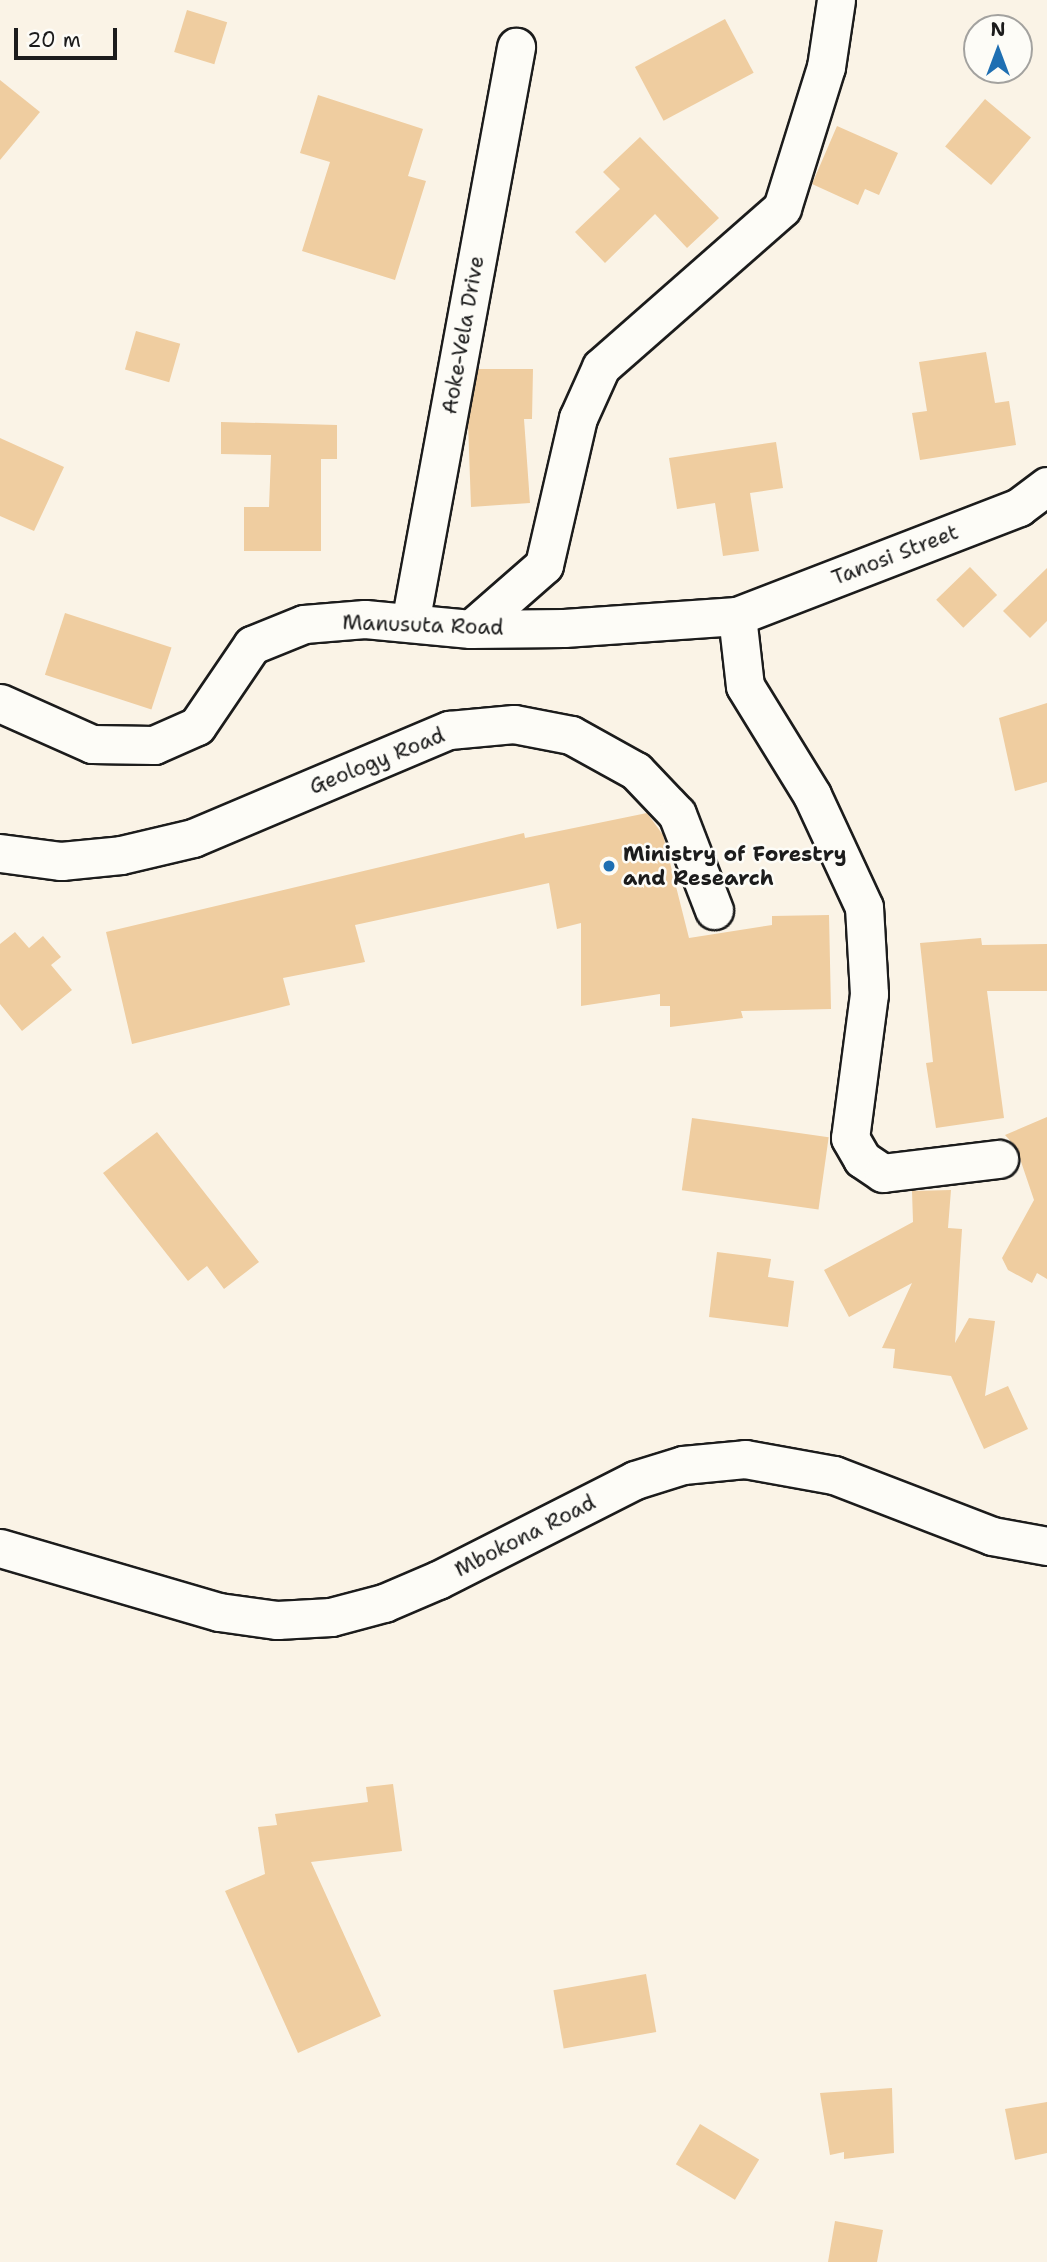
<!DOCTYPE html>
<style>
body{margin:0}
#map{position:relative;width:1047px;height:2262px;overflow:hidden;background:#faf3e6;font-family:"Shantell Sans",sans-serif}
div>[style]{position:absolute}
.building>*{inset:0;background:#efcda0;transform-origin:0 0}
.roads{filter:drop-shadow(2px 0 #1c1c1c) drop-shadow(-2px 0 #1c1c1c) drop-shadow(0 2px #1c1c1c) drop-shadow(0 -2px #1c1c1c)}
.minor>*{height:37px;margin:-18.5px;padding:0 18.5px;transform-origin:18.5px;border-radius:18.5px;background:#fdfcf7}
.dots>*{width:19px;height:19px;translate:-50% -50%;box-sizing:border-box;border:4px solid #fdfcf7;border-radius:50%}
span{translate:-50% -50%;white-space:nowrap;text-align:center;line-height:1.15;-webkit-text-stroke:5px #fdfcf7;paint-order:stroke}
.street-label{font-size:21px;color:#1c1c1c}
.poi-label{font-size:21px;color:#1c1c1c;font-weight:700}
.left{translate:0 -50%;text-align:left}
.north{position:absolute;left:963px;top:14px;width:70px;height:70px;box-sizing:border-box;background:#fdfcf7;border:2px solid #a3a29f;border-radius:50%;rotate:0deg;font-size:19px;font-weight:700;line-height:28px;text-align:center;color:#1c1c1c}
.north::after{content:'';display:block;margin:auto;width:24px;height:32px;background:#1f6fb2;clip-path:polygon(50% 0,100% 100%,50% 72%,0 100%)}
.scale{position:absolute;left:14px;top:28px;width:103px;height:32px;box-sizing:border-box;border:4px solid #1c1c1c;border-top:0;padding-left:9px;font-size:21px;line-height:24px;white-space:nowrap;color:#1c1c1c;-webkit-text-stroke:5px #fdfcf7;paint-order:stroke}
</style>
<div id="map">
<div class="building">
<i style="left:187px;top:10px;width:42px;height:44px;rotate:17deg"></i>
<i style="left:725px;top:19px;width:61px;height:102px;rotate:62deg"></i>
<i style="clip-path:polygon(0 80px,40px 112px,0 160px)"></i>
<i style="clip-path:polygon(318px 95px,423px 129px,408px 176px,426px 181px,395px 280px,302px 251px,330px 162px,300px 153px)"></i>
<i style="left:985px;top:99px;width:60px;height:62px;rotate:40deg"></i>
<i style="clip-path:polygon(837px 126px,898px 153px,879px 195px,865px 189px,858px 205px,812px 184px)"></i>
<i style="clip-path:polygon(640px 137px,719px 218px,687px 248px,655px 214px,605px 263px,575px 232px,620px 189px,603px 172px)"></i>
<i style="left:136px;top:331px;width:46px;height:40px;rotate:16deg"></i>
<i style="clip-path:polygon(986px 352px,995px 403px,1009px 401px,1016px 445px,920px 460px,912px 413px,927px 411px,919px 362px)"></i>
<i style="clip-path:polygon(478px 369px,533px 369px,532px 419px,524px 419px,530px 503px,471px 507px,468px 422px)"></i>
<i style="clip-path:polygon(221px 422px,337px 425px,337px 459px,321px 459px,321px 551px,244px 551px,244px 507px,269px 507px,271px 455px,221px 454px)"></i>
<i style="clip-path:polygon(0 438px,64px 467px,34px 531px,0 516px)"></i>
<i style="clip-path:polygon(776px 442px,783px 488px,750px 493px,759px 551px,723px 556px,715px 503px,677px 509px,669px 458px)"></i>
<i style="left:970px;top:567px;width:39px;height:47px;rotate:46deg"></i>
<i style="clip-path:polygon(1047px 568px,1047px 621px,1030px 638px,1003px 611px)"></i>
<i style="left:65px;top:613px;width:112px;height:65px;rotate:18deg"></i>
<i style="clip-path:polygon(1047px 703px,1047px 782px,1015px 791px,999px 718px)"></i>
<i style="clip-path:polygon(647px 813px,663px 835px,689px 938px,772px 925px,772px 916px,829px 915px,831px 1009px,741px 1011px,743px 1018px,670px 1027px,670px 1006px,660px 1006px,660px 994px,581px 1006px,581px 923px,557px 929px,549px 883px,355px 925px,365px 962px,283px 978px,290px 1005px,132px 1044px,106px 932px,524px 833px,525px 838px)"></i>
<i style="clip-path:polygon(15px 932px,29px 948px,43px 936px,61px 957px,51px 965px,72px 990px,22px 1031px,0 1004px,0 944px)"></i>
<i style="clip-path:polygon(981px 938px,982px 945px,1047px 944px,1047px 991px,987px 991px,1004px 1118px,936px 1128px,926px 1063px,933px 1062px,920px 943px)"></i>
<i style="clip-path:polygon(1047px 1117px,1047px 1279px,1037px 1273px,1032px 1283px,1008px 1270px,1002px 1258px,1034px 1200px,1016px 1147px,1005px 1135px)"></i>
<i style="left:692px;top:1118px;width:138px;height:73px;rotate:8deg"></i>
<i style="clip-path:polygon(157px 1132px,259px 1262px,224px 1289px,207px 1266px,188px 1281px,103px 1173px)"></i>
<i style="clip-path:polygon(951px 1190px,948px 1228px,962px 1229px,955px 1343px,969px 1318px,995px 1321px,985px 1396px,1008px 1386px,1028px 1429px,984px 1449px,951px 1376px,893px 1368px,895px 1349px,882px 1348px,912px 1283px,849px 1317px,824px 1270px,913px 1222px,912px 1191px)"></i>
<i style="clip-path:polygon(717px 1252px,771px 1259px,768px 1277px,794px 1281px,788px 1327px,709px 1317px)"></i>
<i style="clip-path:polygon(393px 1784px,402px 1851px,311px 1862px,381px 2016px,298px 2053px,225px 1891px,265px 1874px,258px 1827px,277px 1825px,275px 1814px,368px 1802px,366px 1787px)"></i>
<i style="left:646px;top:1974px;width:59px;height:94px;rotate:80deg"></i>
<i style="clip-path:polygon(892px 2088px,894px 2153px,844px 2159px,844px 2152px,830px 2155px,820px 2093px)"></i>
<i style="clip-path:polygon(1047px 2102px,1047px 2153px,1015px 2160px,1005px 2109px)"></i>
<i style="left:700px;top:2124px;width:69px;height:47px;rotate:31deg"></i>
<i style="clip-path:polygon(835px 2221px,883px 2230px,877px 2262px,828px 2262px)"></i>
</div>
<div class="roads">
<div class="minor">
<i style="left:737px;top:616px;width:70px;rotate:83.5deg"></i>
<i style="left:745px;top:686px;width:128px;rotate:58.4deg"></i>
<i style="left:812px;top:795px;width:123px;rotate:65.1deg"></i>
<i style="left:864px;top:907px;width:87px;rotate:86.7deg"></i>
<i style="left:869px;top:994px;width:145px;rotate:97.5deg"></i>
<i style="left:850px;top:1138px;width:24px;rotate:60deg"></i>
<i style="left:862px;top:1159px;width:25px;rotate:34deg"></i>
<i style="left:883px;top:1173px;width:117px;rotate:-6.9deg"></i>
<i style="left:410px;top:623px;width:586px;rotate:-79.57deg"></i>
<i style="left:471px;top:629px;width:97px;rotate:-41.2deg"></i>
<i style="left:544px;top:565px;width:151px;rotate:-77deg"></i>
<i style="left:578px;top:418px;width:56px;rotate:-65.7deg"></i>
<i style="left:601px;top:367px;width:241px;rotate:-41.3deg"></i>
<i style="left:782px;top:208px;width:148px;rotate:-72.7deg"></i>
<i style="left:826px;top:67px;width:68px;rotate:-81.5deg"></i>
<i style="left:0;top:703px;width:101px;rotate:24deg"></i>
<i style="left:92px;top:744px;width:62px;rotate:0.9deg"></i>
<i style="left:154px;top:745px;width:47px;rotate:-23.8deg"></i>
<i style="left:197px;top:726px;width:98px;rotate:-55.8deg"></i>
<i style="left:252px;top:645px;width:56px;rotate:-22deg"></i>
<i style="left:304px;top:624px;width:61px;rotate:-4.7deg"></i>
<i style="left:365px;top:619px;width:106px;rotate:5.4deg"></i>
<i style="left:471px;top:629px;width:93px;rotate:-0.6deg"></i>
<i style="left:564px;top:628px;width:173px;rotate:-4deg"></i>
<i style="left:737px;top:616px;width:302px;rotate:-21.1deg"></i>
<i style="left:1019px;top:507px;width:35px;rotate:-37deg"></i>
<i style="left:0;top:853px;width:62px;rotate:7.5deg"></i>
<i style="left:61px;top:861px;width:60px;rotate:-5.7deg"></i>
<i style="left:121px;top:855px;width:74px;rotate:-13.3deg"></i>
<i style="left:193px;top:838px;width:278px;rotate:-22.9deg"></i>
<i style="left:449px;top:730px;width:65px;rotate:-5.3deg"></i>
<i style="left:514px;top:724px;width:58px;rotate:10.9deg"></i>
<i style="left:571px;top:735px;width:74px;rotate:29deg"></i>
<i style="left:636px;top:771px;width:59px;rotate:46.4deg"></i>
<i style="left:677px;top:814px;width:103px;rotate:68.9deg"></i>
<i style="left:0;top:1548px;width:228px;rotate:16.3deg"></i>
<i style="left:219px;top:1612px;width:59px;rotate:7.9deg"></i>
<i style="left:277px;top:1620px;width:54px;rotate:-3.2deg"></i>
<i style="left:331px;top:1617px;width:55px;rotate:-14.8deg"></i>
<i style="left:384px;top:1603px;width:59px;rotate:-23.1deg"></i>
<i style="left:438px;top:1580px;width:221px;rotate:-26.9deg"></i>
<i style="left:635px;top:1480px;width:50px;rotate:-17.4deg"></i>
<i style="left:683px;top:1465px;width:62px;rotate:-5.5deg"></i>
<i style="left:745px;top:1459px;width:90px;rotate:10.2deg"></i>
<i style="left:834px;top:1475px;width:169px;rotate:21.1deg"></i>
<i style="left:992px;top:1536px;width:56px;rotate:10.3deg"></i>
</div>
</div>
<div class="dots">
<i style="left:609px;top:866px;background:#1f6fb2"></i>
</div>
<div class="street-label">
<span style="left:463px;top:335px;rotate:-80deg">Aoke-Vela Drive</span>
<span style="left:895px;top:555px;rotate:-21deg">Tanosi Street</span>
<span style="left:423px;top:625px;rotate:2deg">Manusuta Road</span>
<span style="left:377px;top:761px;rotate:-22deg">Geology Road</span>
<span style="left:525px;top:1536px;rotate:-27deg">Mbokona Road</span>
</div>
<div class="poi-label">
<span class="left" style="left:623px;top:866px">Ministry of Forestry<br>and Research</span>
</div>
<div class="north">N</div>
<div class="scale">20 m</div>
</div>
